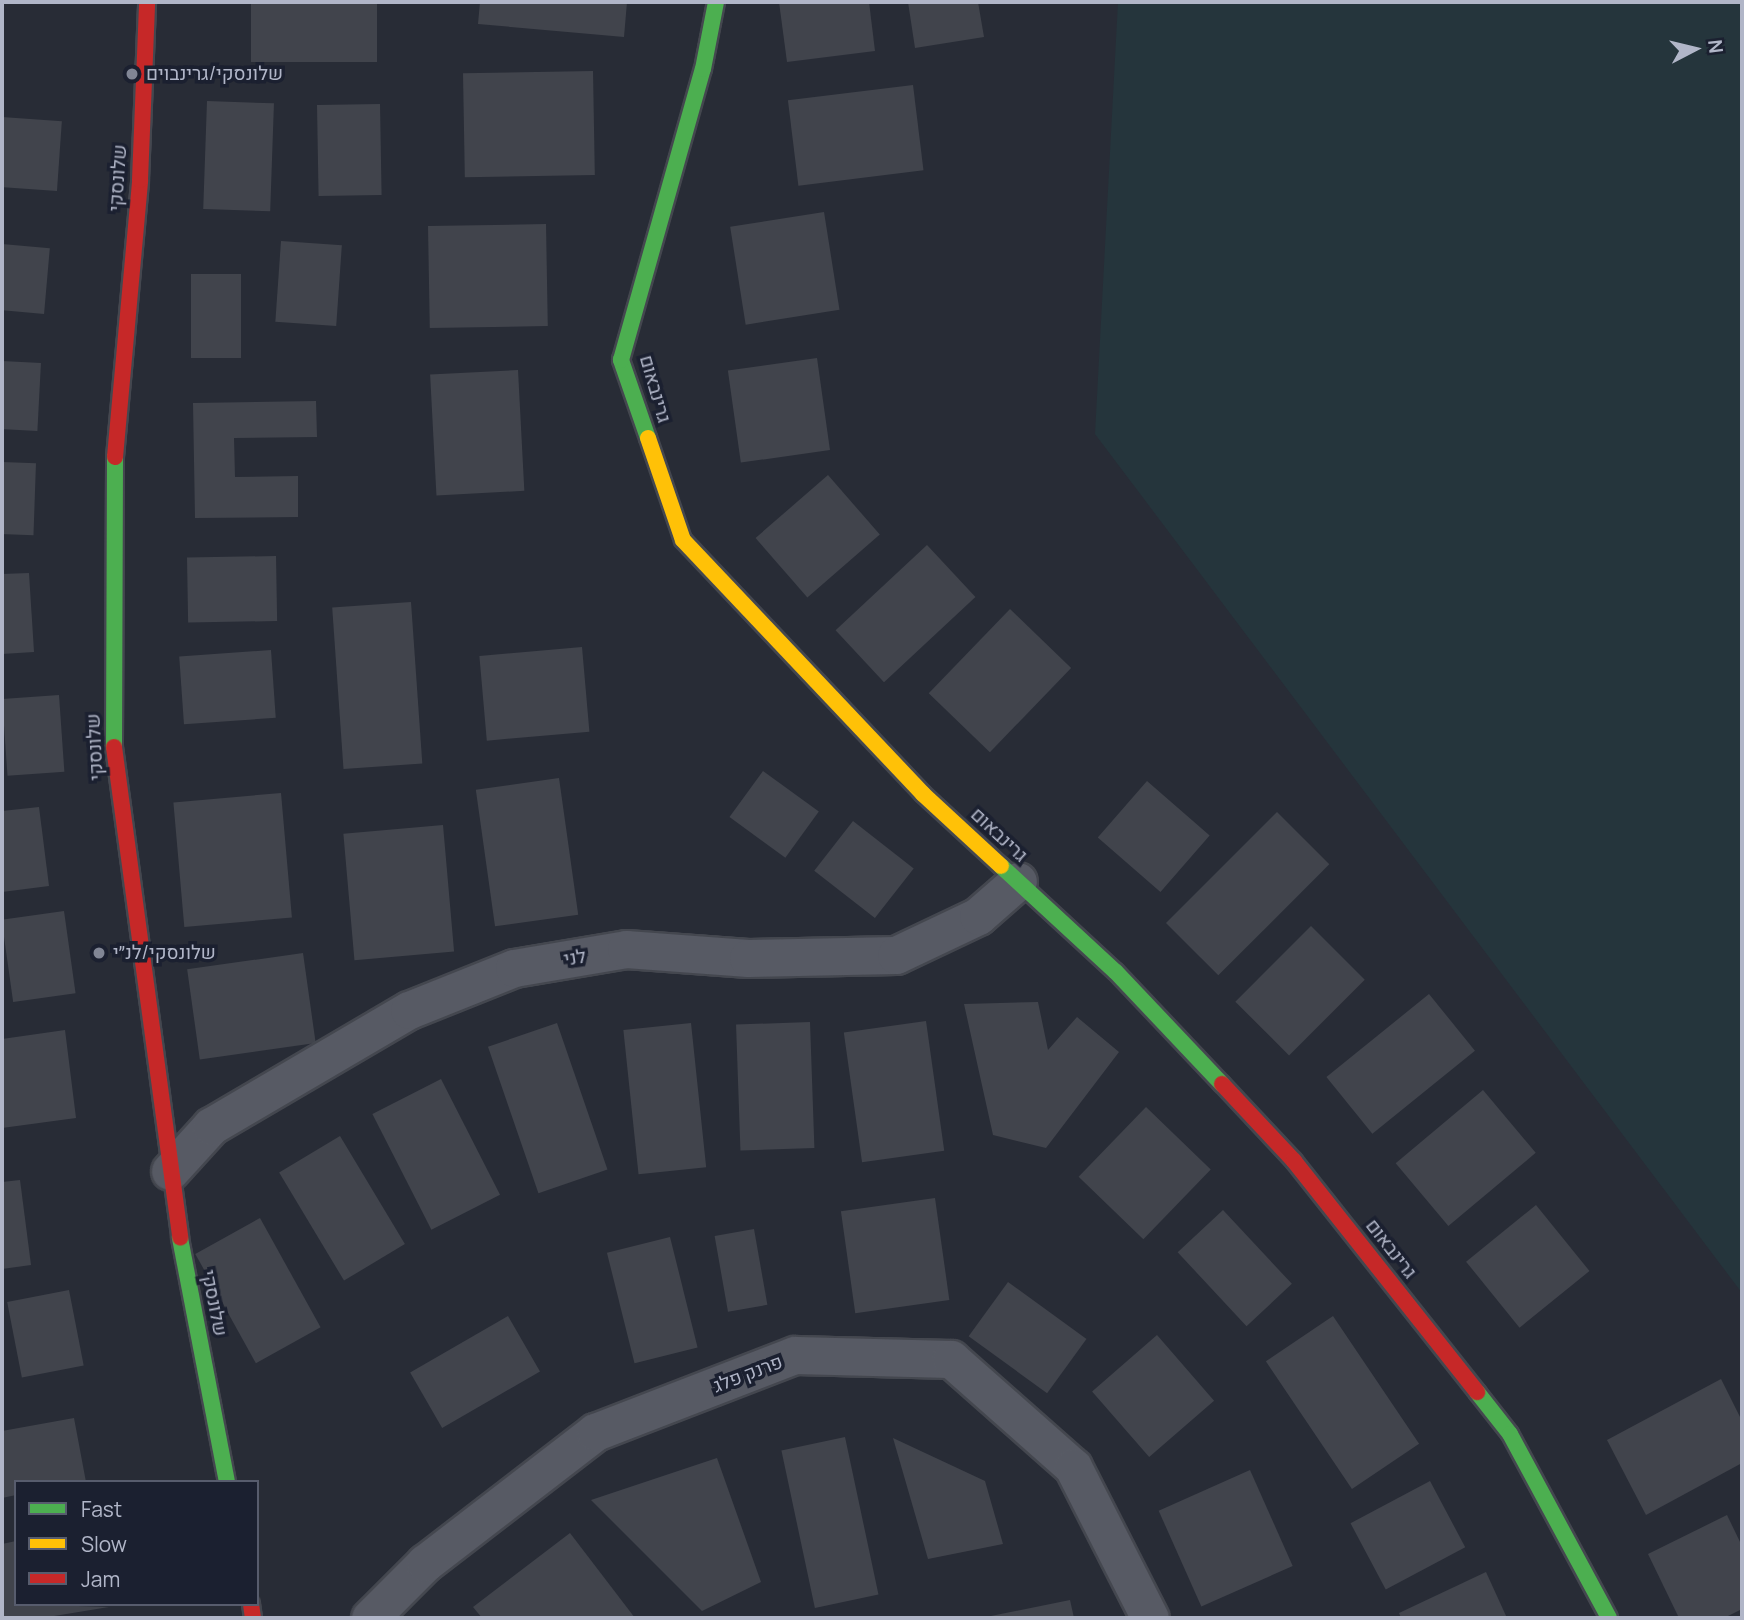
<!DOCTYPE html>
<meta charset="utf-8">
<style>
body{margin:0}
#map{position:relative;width:1744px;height:1620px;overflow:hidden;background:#282c36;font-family:Manrope,Heebo,sans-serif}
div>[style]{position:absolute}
.green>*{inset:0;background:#25353c}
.building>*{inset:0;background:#41444c;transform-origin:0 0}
.roads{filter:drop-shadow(2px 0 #44474f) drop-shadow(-2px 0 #44474f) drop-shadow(0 2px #44474f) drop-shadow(0 -2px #44474f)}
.street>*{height:37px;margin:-18.5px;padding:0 18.5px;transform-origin:18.5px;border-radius:18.5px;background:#575a64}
.fast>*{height:16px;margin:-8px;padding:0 8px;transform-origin:8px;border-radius:8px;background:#4caf50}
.slow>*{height:16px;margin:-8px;padding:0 8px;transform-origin:8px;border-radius:8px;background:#ffc107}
.jam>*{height:16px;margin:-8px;padding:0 8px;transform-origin:8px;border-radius:8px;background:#c62828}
.dots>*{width:19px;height:19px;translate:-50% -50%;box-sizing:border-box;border:4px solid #1b2030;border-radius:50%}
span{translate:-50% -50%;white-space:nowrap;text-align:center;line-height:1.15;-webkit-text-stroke:7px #1b2030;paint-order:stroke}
.poi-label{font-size:19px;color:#b1b6c8}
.left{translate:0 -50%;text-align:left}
.street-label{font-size:19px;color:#b1b6c8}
.frame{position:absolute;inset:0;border:4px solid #b1b6c8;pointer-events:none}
.legend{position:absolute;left:14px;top:1480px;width:245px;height:126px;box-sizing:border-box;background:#1b2030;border:2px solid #575c6d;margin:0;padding:9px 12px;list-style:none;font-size:21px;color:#b1b6c8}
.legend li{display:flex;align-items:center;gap:14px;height:35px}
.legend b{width:35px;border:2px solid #575c6d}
.north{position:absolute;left:1660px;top:14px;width:70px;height:70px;-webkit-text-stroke:5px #1b2030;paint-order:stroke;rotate:83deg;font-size:19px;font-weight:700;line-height:28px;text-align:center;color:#b1b6c8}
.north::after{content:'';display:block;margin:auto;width:24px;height:32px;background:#b1b6c8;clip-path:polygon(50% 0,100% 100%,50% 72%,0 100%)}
</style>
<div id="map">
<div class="green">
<i style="clip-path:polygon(1118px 2px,1742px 2px,1742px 1293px,1095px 434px)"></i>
</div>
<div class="building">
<i style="left:251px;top:2px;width:126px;height:60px"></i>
<i style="clip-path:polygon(480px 2px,627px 2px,624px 37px,478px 24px)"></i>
<i style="clip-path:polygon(779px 2px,869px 2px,875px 51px,787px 62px)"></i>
<i style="clip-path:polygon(908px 2px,978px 2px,984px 37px,915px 48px)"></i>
<i style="left:593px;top:71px;width:104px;height:130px;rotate:89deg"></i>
<i style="left:913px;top:85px;width:86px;height:126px;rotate:83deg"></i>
<i style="left:207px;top:101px;width:67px;height:108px;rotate:2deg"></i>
<i style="left:380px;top:104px;width:91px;height:63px;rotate:89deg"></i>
<i style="left:2px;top:117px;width:60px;height:70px;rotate:4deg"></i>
<i style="left:824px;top:212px;width:99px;height:95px;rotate:81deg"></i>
<i style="left:546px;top:224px;width:102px;height:118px;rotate:89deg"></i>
<i style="left:281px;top:241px;width:61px;height:81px;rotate:4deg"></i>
<i style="left:2px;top:244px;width:48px;height:66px;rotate:5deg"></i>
<i style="left:191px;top:274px;width:50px;height:84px"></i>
<i style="left:817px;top:358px;width:93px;height:90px;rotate:82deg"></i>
<i style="left:2px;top:361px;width:39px;height:68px;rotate:3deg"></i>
<i style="left:518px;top:370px;width:121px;height:88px;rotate:87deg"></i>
<i style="clip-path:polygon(316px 401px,317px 437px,234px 438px,235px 477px,298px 476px,298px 517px,195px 518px,193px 403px)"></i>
<i style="left:2px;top:462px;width:34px;height:72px;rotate:2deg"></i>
<i style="left:828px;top:475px;width:79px;height:96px;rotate:49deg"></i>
<i style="left:927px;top:545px;width:71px;height:125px;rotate:47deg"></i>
<i style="left:276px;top:556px;width:65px;height:89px;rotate:89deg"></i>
<i style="clip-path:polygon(29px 573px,34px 652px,2px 654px,2px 574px)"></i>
<i style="left:411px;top:602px;width:162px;height:79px;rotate:86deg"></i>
<i style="left:1010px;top:609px;width:85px;height:117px;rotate:44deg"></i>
<i style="left:582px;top:647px;width:85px;height:103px;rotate:85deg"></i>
<i style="left:271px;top:650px;width:68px;height:92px;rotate:86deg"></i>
<i style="left:59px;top:695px;width:77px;height:57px;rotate:86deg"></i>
<i style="left:763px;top:771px;width:69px;height:57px;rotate:36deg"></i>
<i style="left:559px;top:778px;width:138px;height:84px;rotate:82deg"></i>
<i style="left:1147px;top:781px;width:83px;height:75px;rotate:41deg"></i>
<i style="left:281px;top:793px;width:125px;height:108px;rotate:85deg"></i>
<i style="clip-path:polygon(39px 807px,49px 886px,2px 892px,2px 811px)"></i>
<i style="left:1277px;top:812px;width:74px;height:157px;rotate:45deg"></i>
<i style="left:853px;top:821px;width:77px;height:63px;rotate:38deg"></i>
<i style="left:443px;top:825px;width:127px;height:100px;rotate:85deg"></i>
<i style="left:64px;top:911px;width:83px;height:63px;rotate:82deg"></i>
<i style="left:1311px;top:926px;width:76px;height:107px;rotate:45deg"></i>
<i style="left:303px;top:953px;width:91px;height:117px;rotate:82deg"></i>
<i style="left:1429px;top:994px;width:73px;height:132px;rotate:51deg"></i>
<i style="clip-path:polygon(1038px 1002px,1048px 1050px,1077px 1017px,1119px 1052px,1046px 1148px,993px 1135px,964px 1004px)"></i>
<i style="left:926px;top:1021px;width:131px;height:83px;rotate:82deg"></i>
<i style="left:810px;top:1022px;width:126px;height:74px;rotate:88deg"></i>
<i style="left:557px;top:1023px;width:155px;height:73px;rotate:71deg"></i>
<i style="left:691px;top:1023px;width:145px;height:68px;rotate:84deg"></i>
<i style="clip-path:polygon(65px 1030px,76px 1118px,2px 1128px,2px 1039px)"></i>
<i style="left:441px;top:1079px;width:130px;height:77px;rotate:63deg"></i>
<i style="left:1483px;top:1090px;width:82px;height:114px;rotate:50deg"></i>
<i style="left:1146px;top:1107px;width:90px;height:97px;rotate:44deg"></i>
<i style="left:340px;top:1136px;width:126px;height:71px;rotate:59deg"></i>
<i style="clip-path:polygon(20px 1180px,31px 1265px,2px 1269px,2px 1182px)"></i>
<i style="left:935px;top:1198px;width:103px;height:95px;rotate:82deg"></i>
<i style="left:1536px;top:1205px;width:85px;height:90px;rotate:51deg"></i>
<i style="left:1223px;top:1210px;width:101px;height:62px;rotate:47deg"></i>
<i style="left:260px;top:1218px;width:125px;height:74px;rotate:61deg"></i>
<i style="left:754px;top:1229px;width:77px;height:40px;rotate:80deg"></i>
<i style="left:670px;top:1237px;width:114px;height:65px;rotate:76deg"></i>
<i style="left:1008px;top:1282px;width:97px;height:67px;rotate:36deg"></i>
<i style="left:69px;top:1290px;width:77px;height:63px;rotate:79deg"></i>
<i style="left:508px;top:1316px;width:64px;height:113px;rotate:60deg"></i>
<i style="left:1333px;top:1316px;width:154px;height:81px;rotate:56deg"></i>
<i style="left:1157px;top:1335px;width:87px;height:86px;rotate:49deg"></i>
<i style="clip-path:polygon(1721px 1379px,1742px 1421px,1742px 1463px,1646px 1515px,1607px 1440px)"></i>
<i style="clip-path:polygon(74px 1418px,86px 1482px,16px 1482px,16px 1495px,2px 1498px,2px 1431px)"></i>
<i style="left:845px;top:1437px;width:161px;height:65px;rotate:78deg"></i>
<i style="clip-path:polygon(893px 1438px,985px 1481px,1003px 1544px,928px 1559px)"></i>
<i style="clip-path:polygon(717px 1458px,761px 1582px,702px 1611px,591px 1500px)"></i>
<i style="left:1250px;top:1470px;width:105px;height:100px;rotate:66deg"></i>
<i style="left:1430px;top:1481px;width:75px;height:90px;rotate:62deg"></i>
<i style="clip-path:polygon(1727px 1515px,1742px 1546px,1742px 1609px,1724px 1618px,1679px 1618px,1648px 1554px)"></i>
<i style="clip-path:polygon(570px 1533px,635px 1618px,482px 1618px,473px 1607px)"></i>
<i style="clip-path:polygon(16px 1541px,16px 1604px,109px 1607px,42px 1618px,2px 1618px,2px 1544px)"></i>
<i style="clip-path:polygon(1486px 1572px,1507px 1618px,1401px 1618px,1399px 1613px)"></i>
<i style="clip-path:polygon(1070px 1600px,1074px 1618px,986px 1618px,986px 1617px)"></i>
</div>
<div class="roads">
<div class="street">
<i style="left:170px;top:1171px;width:61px;rotate:-47.7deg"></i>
<i style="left:211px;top:1126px;width:229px;rotate:-30.4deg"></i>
<i style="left:409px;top:1010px;width:113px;rotate:-21.8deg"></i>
<i style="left:514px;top:968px;width:114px;rotate:-9.6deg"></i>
<i style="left:626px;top:949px;width:122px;rotate:4.2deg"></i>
<i style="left:748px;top:958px;width:148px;rotate:-1.2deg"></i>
<i style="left:896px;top:955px;width:91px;rotate:-25.4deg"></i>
<i style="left:978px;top:916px;width:53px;rotate:-41.2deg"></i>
<i style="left:370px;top:1618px;width:78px;rotate:-45deg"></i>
<i style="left:425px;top:1563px;width:215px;rotate:-37.6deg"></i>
<i style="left:595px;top:1432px;width:214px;rotate:-21.1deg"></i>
<i style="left:795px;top:1355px;width:156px;rotate:1.5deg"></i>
<i style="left:951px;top:1359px;width:163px;rotate:41.5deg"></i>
<i style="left:1073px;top:1467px;width:169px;rotate:63deg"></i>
</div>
<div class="fast">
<i style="left:648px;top:438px;width:83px;rotate:-109.1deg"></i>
<i style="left:621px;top:360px;width:302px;rotate:-74.3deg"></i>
<i style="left:703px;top:69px;width:68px;rotate:-79deg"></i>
<i style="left:114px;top:747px;width:290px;rotate:-89.8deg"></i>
<i style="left:1001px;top:866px;width:156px;rotate:42.7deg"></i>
<i style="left:1116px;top:972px;width:154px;rotate:46.6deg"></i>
<i style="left:180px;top:1238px;width:248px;rotate:79.1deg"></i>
<i style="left:1477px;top:1392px;width:53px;rotate:51.8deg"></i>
<i style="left:1510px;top:1434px;width:209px;rotate:61.7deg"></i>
</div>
<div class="slow">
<i style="left:648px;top:438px;width:108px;rotate:71.1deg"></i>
<i style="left:683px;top:540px;width:349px;rotate:46.6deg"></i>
<i style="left:923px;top:794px;width:106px;rotate:42.7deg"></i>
</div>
<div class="jam">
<i style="left:115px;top:457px;width:278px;rotate:-84.8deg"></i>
<i style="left:140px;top:180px;width:178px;rotate:-87.7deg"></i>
<i style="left:114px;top:747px;width:495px;rotate:82.3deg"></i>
<i style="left:1222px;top:1084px;width:105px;rotate:46.9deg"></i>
<i style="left:1294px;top:1161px;width:295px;rotate:51.6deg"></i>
<i style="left:251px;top:1604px;width:14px;rotate:82deg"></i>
</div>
</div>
<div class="dots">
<i style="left:132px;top:74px;background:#818695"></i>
<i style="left:99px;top:953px;background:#818695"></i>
</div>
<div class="poi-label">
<span class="left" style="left:146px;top:74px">שלונסקי/גרינבוים</span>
<span class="left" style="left:113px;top:953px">שלונסקי/לנ״י</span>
</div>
<div class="street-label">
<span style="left:118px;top:178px;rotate:-86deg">שלונסקי</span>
<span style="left:655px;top:389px;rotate:74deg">גרינבאום</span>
<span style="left:95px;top:747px;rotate:-93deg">שלונסקי</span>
<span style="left:999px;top:835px;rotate:43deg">גרינבאום</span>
<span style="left:575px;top:958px;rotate:-9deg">לני</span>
<span style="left:1391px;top:1249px;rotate:52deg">גרינבאום</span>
<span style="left:214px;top:1303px;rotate:79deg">שלונסקי</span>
<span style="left:748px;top:1374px;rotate:-21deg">פרנק פלג</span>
</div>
<div class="frame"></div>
<ul class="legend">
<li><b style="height:9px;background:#4caf50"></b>Fast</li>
<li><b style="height:9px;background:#ffc107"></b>Slow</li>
<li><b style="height:9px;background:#c62828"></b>Jam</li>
</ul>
<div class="north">N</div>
</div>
